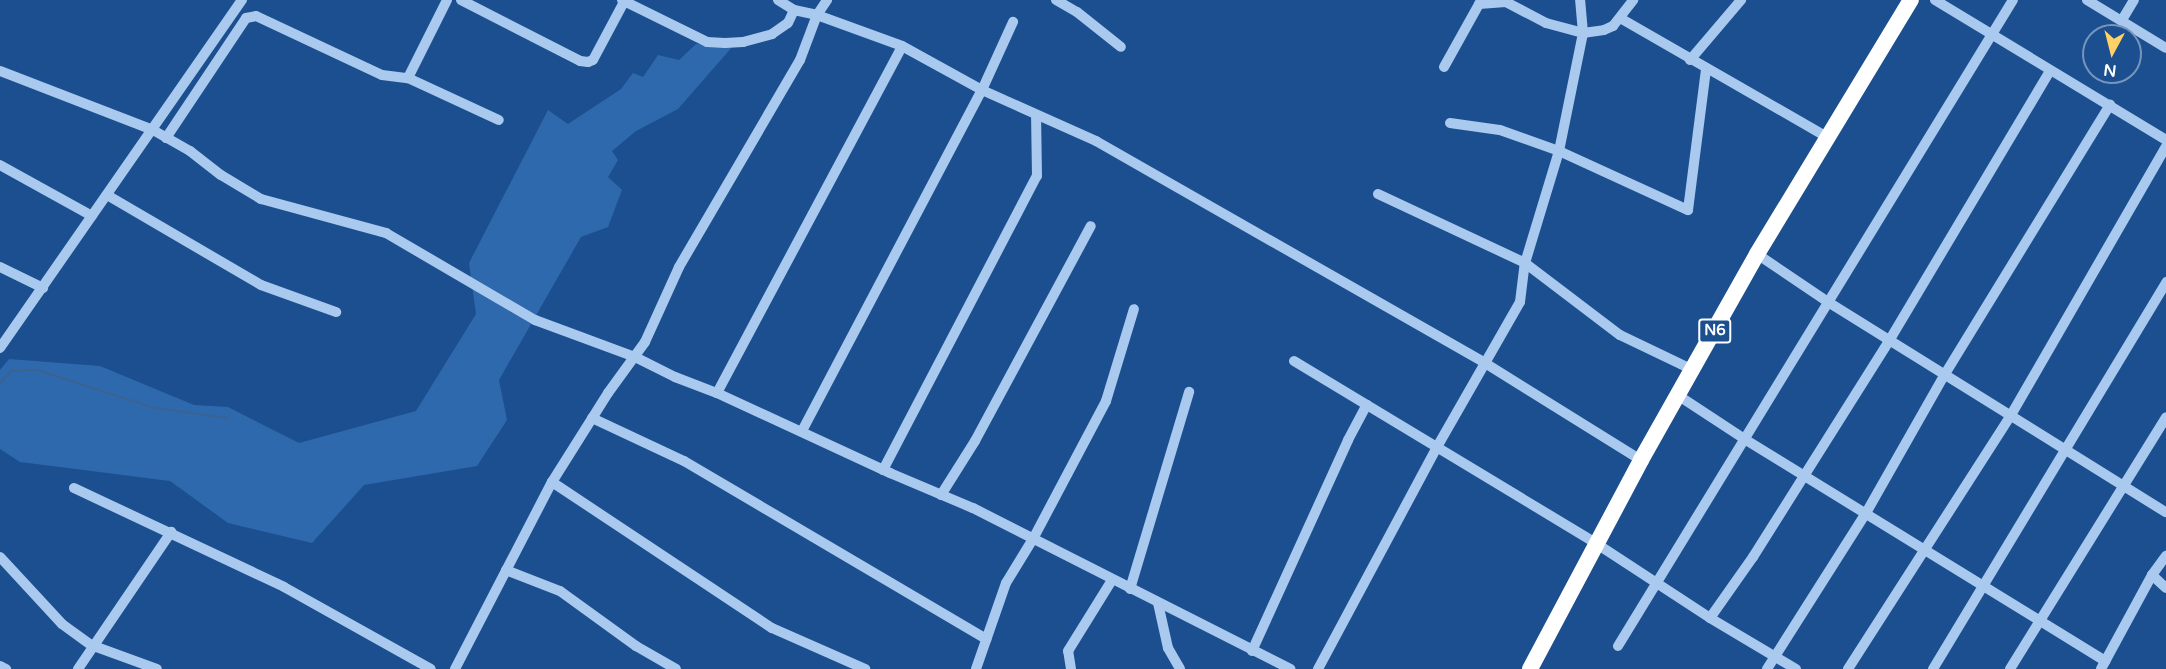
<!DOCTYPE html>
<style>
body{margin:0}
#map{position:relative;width:2166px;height:669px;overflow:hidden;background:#1b4f8f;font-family:"Varela Round",sans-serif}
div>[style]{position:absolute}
.green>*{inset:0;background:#2e69ad}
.stream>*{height:2px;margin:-1px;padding:0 1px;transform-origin:1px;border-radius:1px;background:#3c6290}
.minor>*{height:10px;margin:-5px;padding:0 5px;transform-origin:5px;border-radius:5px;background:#a9c9ee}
.highway>*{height:16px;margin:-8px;padding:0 8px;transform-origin:8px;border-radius:8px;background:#fff}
span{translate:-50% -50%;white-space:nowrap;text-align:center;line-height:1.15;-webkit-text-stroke:6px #1b4f8f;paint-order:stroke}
.shield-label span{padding:2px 4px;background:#1b4f8f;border:2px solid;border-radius:4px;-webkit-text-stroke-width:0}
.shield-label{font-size:15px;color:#fff;font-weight:700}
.north{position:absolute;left:2082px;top:24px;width:60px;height:60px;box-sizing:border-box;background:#1b4f8f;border:2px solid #7695bc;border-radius:50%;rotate:187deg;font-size:16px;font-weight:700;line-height:24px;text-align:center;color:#fff}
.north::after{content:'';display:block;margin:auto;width:21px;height:27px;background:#ffd166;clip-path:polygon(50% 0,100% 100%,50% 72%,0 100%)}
</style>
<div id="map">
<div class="green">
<i style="clip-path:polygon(696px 44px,733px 46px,678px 109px,636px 131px,612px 151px,618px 160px,608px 177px,622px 190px,608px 227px,581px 237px,499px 380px,507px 420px,477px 466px,364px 485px,312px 543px,228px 523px,170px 481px,20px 462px,0 449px,0 370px,9px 359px,100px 366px,194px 405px,228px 407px,299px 443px,416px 411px,476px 314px,469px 263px,548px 110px,568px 124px,621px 89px,633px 73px,643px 77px,658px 55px,679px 60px)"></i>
</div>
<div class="stream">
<i style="left:0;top:383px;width:16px;rotate:-47deg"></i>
<i style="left:11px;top:371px;width:26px;rotate:-2deg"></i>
<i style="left:37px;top:370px;width:124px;rotate:17.9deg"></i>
<i style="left:155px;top:408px;width:74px;rotate:7.8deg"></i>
</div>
<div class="minor">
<i style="left:447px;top:0;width:87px;rotate:116.6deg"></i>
<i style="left:408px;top:78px;width:100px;rotate:24.8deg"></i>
<i style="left:461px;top:0;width:134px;rotate:27.1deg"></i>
<i style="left:580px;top:61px;width:8px;rotate:7deg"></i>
<i style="left:588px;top:62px;width:5px;rotate:-22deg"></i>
<i style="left:593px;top:60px;width:68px;rotate:-61.9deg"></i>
<i style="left:622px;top:0;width:95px;rotate:26.3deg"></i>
<i style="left:707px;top:42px;width:18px;rotate:3deg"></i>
<i style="left:725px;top:43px;width:18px;rotate:-3deg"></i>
<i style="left:743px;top:42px;width:30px;rotate:-15deg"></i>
<i style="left:772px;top:34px;width:19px;rotate:-35deg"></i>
<i style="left:788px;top:23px;width:14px;rotate:-65deg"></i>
<i style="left:778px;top:0;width:19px;rotate:32deg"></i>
<i style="left:794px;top:10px;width:24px;rotate:12deg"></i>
<i style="left:817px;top:15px;width:90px;rotate:20deg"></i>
<i style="left:902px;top:46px;width:91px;rotate:28.8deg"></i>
<i style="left:982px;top:90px;width:125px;rotate:24.1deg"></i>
<i style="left:1096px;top:141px;width:448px;rotate:29.7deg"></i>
<i style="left:1485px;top:363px;width:184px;rotate:31.9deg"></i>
<i style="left:1056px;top:0;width:24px;rotate:30deg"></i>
<i style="left:1077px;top:12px;width:56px;rotate:38.5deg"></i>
<i style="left:1935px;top:0;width:270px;rotate:31.2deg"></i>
<i style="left:2087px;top:0;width:92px;rotate:31.3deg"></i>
<i style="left:1620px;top:18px;width:239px;rotate:29.9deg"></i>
<i style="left:2122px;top:20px;width:23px;rotate:-59deg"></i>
<i style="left:1690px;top:60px;width:79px;rotate:-49.6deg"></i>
<i style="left:1444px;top:67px;width:72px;rotate:-60.9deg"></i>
<i style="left:1479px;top:4px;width:27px;rotate:-4deg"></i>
<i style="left:1506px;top:2px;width:45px;rotate:27.7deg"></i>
<i style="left:1546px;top:23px;width:38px;rotate:15deg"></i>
<i style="left:1583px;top:33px;width:21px;rotate:-8deg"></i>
<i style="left:1604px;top:30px;width:10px;rotate:-24deg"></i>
<i style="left:1613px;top:26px;width:33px;rotate:-52deg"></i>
<i style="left:0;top:71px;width:164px;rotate:21.1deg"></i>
<i style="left:153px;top:130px;width:43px;rotate:29.6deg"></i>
<i style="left:190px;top:151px;width:39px;rotate:38deg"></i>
<i style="left:221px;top:175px;width:47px;rotate:31deg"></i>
<i style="left:261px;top:199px;width:130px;rotate:15.2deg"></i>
<i style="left:386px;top:233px;width:173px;rotate:30.3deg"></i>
<i style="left:535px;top:320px;width:107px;rotate:20.3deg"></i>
<i style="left:635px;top:357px;width:45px;rotate:26.6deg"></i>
<i style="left:675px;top:377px;width:45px;rotate:20.9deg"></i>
<i style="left:717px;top:393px;width:191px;rotate:24.8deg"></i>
<i style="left:890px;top:473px;width:90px;rotate:22.9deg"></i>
<i style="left:973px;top:508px;width:356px;rotate:26.9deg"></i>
<i style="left:1450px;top:123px;width:50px;rotate:8deg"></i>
<i style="left:1500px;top:130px;width:63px;rotate:19.6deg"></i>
<i style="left:1559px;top:151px;width:142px;rotate:24.6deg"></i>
<i style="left:1688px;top:210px;width:141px;rotate:-82.7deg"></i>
<i style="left:166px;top:138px;width:144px;rotate:-56.3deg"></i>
<i style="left:246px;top:18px;width:10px;rotate:-11deg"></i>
<i style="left:256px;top:16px;width:139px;rotate:25.1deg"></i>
<i style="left:382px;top:75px;width:26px;rotate:7deg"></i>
<i style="left:0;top:165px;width:105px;rotate:29deg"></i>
<i style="left:1378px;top:194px;width:162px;rotate:25.1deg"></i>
<i style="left:1525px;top:263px;width:119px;rotate:37.2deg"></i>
<i style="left:1620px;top:335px;width:81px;rotate:25.6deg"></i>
<i style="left:107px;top:195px;width:178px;rotate:30.3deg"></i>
<i style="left:261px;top:285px;width:80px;rotate:19.8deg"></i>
<i style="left:1757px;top:254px;width:86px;rotate:34.1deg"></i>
<i style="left:1828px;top:302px;width:398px;rotate:31.9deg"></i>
<i style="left:0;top:267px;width:48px;rotate:26deg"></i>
<i style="left:0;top:348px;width:424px;rotate:-55.2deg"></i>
<i style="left:1294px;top:361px;width:354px;rotate:31.1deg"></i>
<i style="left:1597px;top:544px;width:135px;rotate:33.2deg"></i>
<i style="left:1710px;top:618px;width:100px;rotate:30.7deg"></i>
<i style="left:717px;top:393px;width:393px;rotate:-61.9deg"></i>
<i style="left:1679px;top:396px;width:80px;rotate:33.3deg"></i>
<i style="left:1746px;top:440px;width:422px;rotate:31.6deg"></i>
<i style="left:592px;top:418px;width:102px;rotate:25.1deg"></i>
<i style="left:684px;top:461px;width:351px;rotate:30.5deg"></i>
<i style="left:802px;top:431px;width:386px;rotate:-62.2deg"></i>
<i style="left:982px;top:90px;width:75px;rotate:-65.5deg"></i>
<i style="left:883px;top:470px;width:332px;rotate:-62.4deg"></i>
<i style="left:1037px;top:176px;width:61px;rotate:-90.9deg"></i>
<i style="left:552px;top:482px;width:264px;rotate:33.6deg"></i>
<i style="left:772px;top:628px;width:102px;rotate:23.8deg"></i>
<i style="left:74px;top:488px;width:232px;rotate:25.2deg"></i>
<i style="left:284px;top:587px;width:168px;rotate:29.2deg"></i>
<i style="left:941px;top:495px;width:64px;rotate:-57.8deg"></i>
<i style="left:975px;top:441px;width:244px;rotate:-61.7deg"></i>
<i style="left:0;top:557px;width:91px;rotate:47.2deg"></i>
<i style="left:62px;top:624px;width:36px;rotate:36deg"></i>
<i style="left:91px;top:645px;width:70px;rotate:20deg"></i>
<i style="left:506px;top:570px;width:58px;rotate:21.3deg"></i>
<i style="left:560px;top:591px;width:94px;rotate:35.9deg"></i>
<i style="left:636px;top:646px;width:46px;rotate:29.9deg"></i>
<i style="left:2152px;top:575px;width:19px;rotate:43deg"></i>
<i style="left:1130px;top:589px;width:206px;rotate:-73.3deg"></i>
<i style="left:1158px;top:603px;width:46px;rotate:77.5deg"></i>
<i style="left:1168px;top:648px;width:24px;rotate:60deg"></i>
<i style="left:1710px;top:618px;width:75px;rotate:-54.8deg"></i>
<i style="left:1753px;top:557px;width:255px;rotate:-57.8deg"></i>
<i style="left:1889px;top:341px;width:314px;rotate:-59.2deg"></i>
<i style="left:1618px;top:646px;width:757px;rotate:-58.56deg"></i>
<i style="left:1252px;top:651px;width:232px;rotate:-65.5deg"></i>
<i style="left:1348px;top:440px;width:40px;rotate:-62deg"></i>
<i style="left:0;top:666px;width:7px;rotate:27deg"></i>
<i style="left:78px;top:669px;width:166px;rotate:-55.8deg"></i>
<i style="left:455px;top:669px;width:211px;rotate:-62.6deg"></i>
<i style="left:552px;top:482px;width:105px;rotate:-57.8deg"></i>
<i style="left:608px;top:393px;width:63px;rotate:-54deg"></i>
<i style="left:645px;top:342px;width:82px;rotate:-65.6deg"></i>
<i style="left:679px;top:267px;width:240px;rotate:-59.7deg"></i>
<i style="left:800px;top:60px;width:48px;rotate:-69.3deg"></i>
<i style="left:817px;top:15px;width:18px;rotate:-56deg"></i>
<i style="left:976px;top:669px;width:91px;rotate:-70.8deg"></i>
<i style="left:1006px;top:583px;width:52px;rotate:-58.5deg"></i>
<i style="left:1033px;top:539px;width:156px;rotate:-62.1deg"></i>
<i style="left:1106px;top:401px;width:96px;rotate:-73.1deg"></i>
<i style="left:1071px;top:669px;width:18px;rotate:-99deg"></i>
<i style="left:1068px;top:651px;width:84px;rotate:-58.2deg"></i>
<i style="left:1318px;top:669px;width:252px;rotate:-61.8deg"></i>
<i style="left:1437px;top:447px;width:167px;rotate:-60.2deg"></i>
<i style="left:1520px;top:302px;width:39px;rotate:-83deg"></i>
<i style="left:1525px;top:263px;width:117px;rotate:-73.1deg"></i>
<i style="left:1559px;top:151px;width:120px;rotate:-78.5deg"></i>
<i style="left:1583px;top:33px;width:33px;rotate:-95deg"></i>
<i style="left:1767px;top:669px;width:185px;rotate:-57.6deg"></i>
<i style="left:1866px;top:513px;width:160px;rotate:-60.4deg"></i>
<i style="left:1945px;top:374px;width:316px;rotate:-58.5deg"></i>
<i style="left:1848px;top:669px;width:302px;rotate:-57.3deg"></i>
<i style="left:2011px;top:415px;width:310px;rotate:-60deg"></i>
<i style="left:1933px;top:669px;width:452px;rotate:-58.9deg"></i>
<i style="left:2010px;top:669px;width:296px;rotate:-58.2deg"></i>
<i style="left:2101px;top:669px;width:107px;rotate:-61.5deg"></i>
<i style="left:2152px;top:575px;width:24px;rotate:-54deg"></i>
</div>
<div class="highway">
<i style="left:1530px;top:669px;width:237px;rotate:-62deg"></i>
<i style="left:1641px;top:460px;width:236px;rotate:-60.6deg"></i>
<i style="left:1757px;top:254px;width:297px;rotate:-58.8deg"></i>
</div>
<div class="shield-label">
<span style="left:1715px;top:331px">N6</span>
</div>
<div class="north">N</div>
</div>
